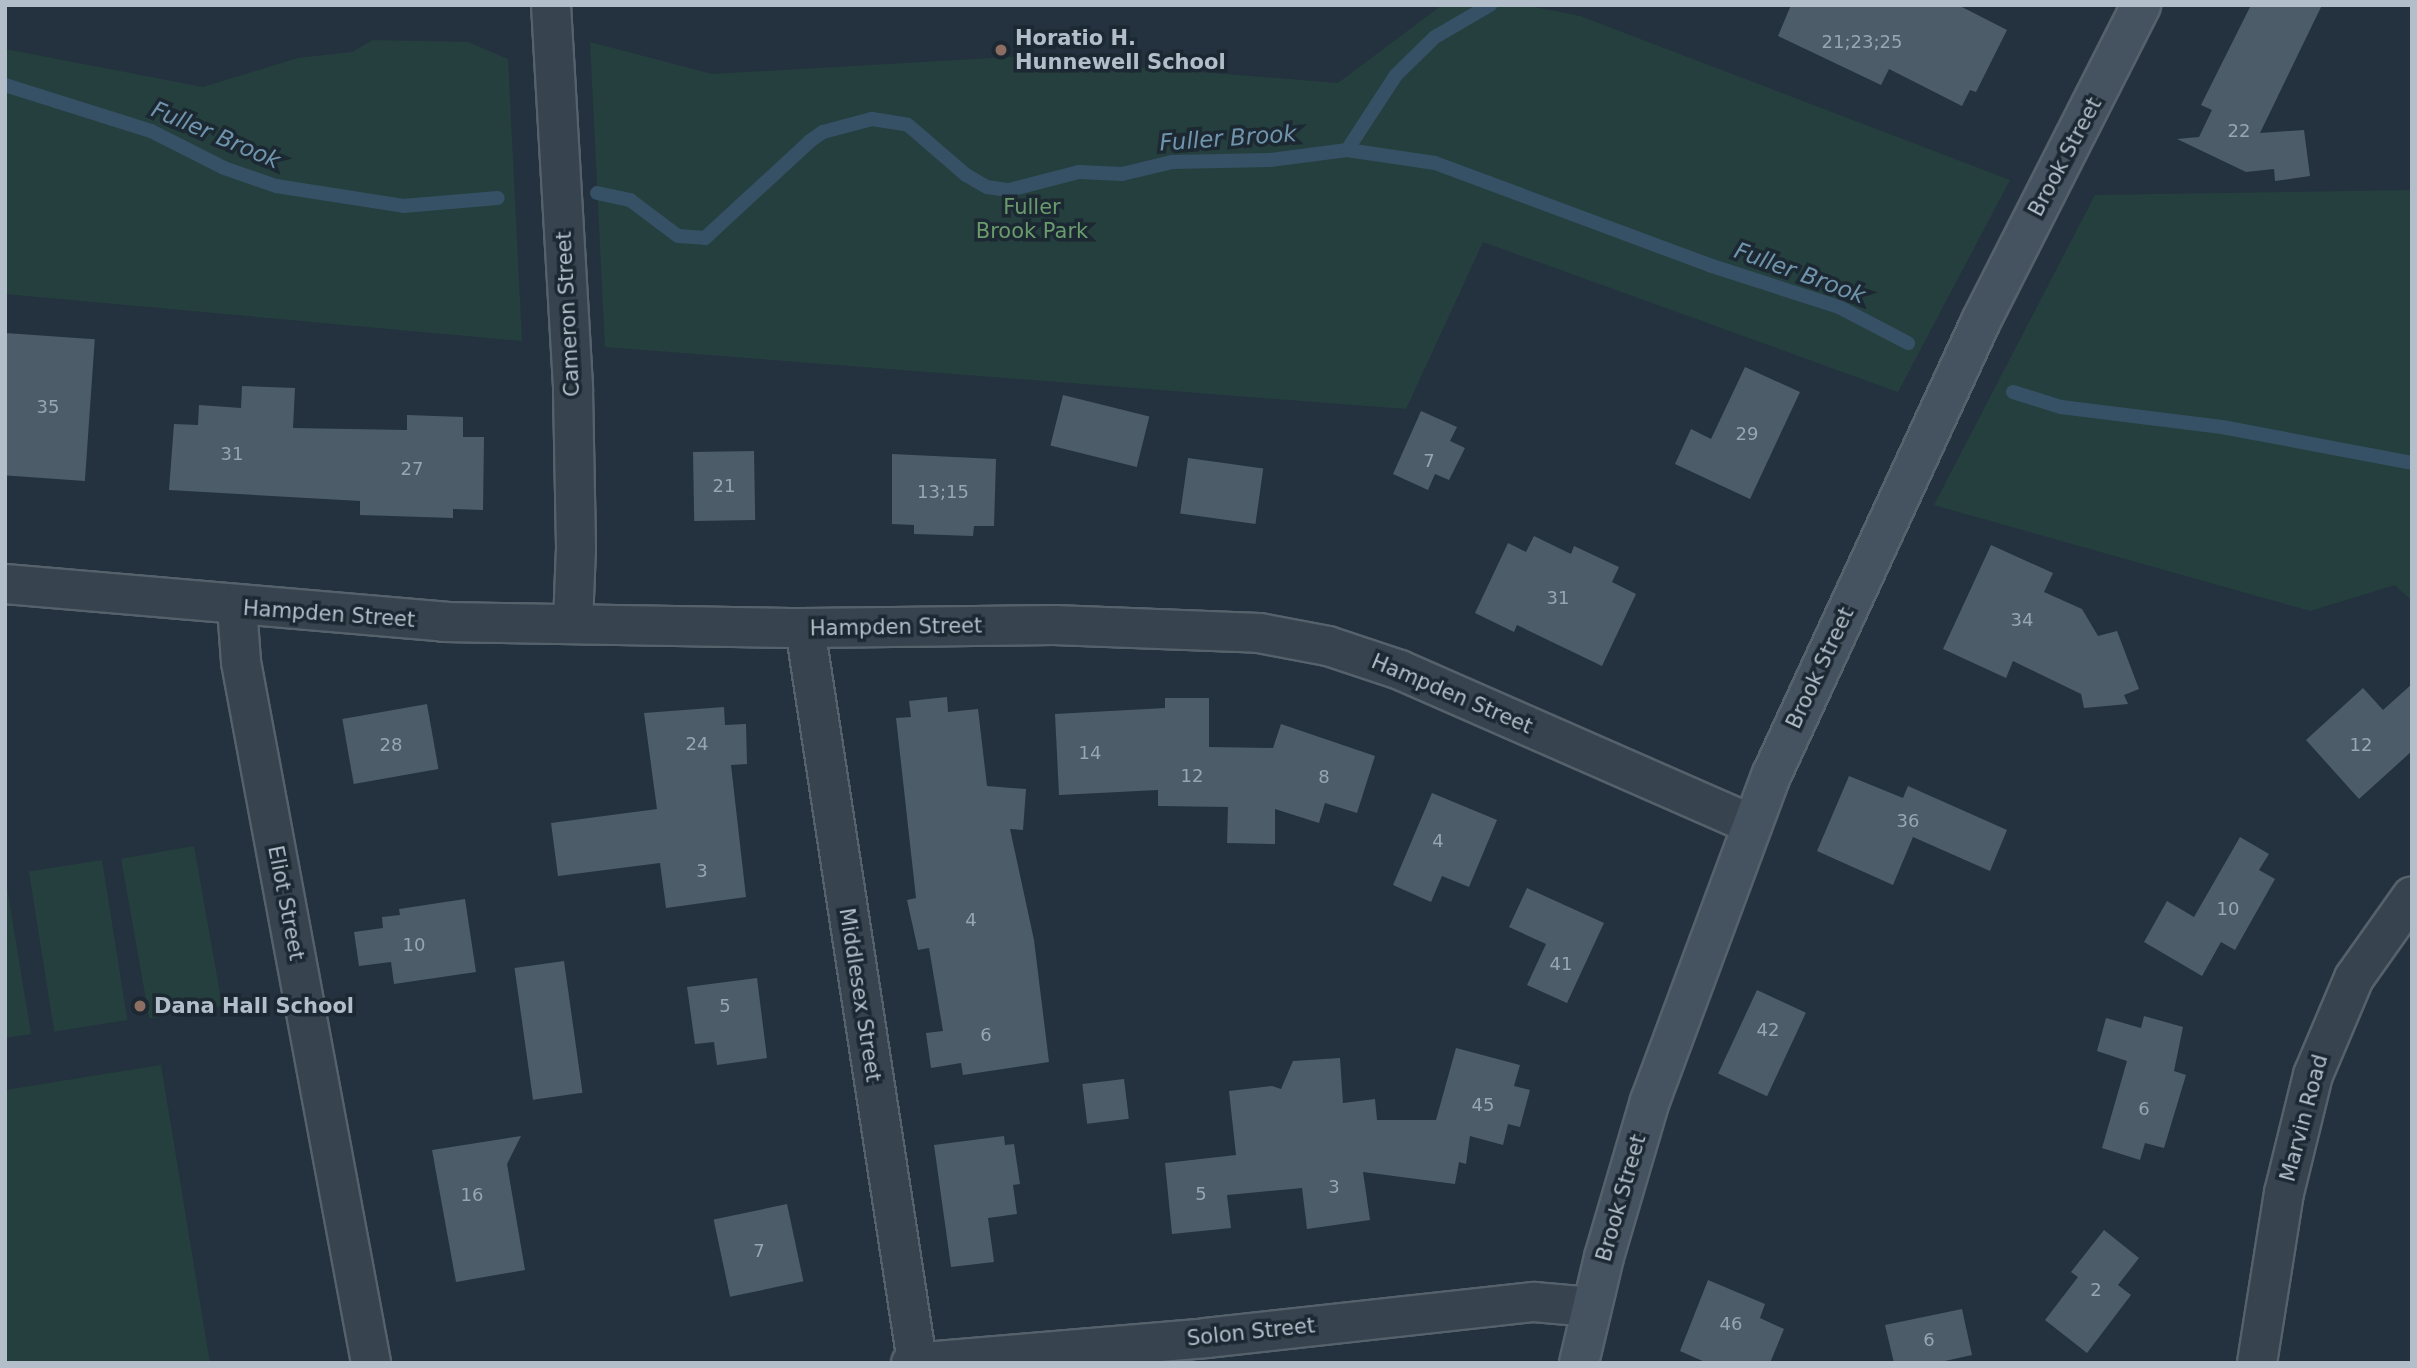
<!DOCTYPE html>
<style>
body{margin:0}
#map{position:relative;width:2417px;height:1368px;overflow:hidden;background:#23323e;font-family:"DejaVu Sans",sans-serif}
div>[style]{position:absolute}
.green>*{inset:0;background:#253f3e;transform-origin:0 0}
.stream>*{height:14px;margin:-7px;padding:0 7px;transform-origin:7px;border-radius:7px;background:#365165}
.building>*{inset:0;background:#4c5c69;transform-origin:0 0}
.roads{filter:drop-shadow(2px 0 #55616b) drop-shadow(-2px 0 #55616b) drop-shadow(0 2px #55616b) drop-shadow(0 -2px #55616b)}
.street>*{height:38px;margin:-19px;padding:0 19px;transform-origin:19px;border-radius:19px;background:#37434e}
.secondary>*{height:38px;margin:-19px;padding:0 19px;transform-origin:19px;border-radius:19px;background:#455361}
.dots>*{width:19px;height:19px;translate:-50% -50%;box-sizing:border-box;border:4px solid #1c2832;border-radius:50%}
span{translate:-50% -50%;white-space:nowrap;text-align:center;line-height:1.15;-webkit-text-stroke:7px #1c2832;paint-order:stroke}
.number-label{font-size:18px;color:#98a6b1}
.number-label span{-webkit-text-stroke-width:0}
.poi-label{font-size:21px;color:#b2bec9;font-weight:700}
.left{translate:0 -50%;text-align:left}
.street-label{font-size:21px;color:#b2bec9}
.park-label{font-size:21px;color:#699b6d}
.water-label{font-size:23px;color:#7194ad;font-style:italic}
.frame{position:absolute;inset:0;border:7px solid #b2bec9;pointer-events:none}
</style>
<div id="map">
<div class="green">
<i style="clip-path:polygon(1442px 5px,1524px 5px,1580px 16px,2010px 180px,1898px 392px,1483px 242px,1406px 409px,605px 347px,590px 42px,712px 74px,1010px 57px,1338px 83px)"></i>
<i style="clip-path:polygon(373px 40px,468px 42px,508px 59px,522px 341px,5px 294px,5px 49px,203px 87px,298px 58px,352px 52px)"></i>
<i style="clip-path:polygon(2412px 190px,2412px 601px,2395px 585px,2310px 611px,1934px 505px,2095px 195px)"></i>
<i style="left:194px;top:846px;width:162px;height:74px;rotate:80deg"></i>
<i style="left:102px;top:860px;width:162px;height:74px;rotate:81deg"></i>
<i style="clip-path:polygon(5px 875px,31px 1034px,5px 1038px)"></i>
<i style="clip-path:polygon(161px 1065px,210px 1363px,5px 1363px,5px 1090px)"></i>
</div>
<div class="stream">
<i style="left:5px;top:85px;width:153px;rotate:17.5deg"></i>
<i style="left:151px;top:131px;width:82px;rotate:26.9deg"></i>
<i style="left:224px;top:168px;width:55px;rotate:19.1deg"></i>
<i style="left:276px;top:186px;width:129px;rotate:8.9deg"></i>
<i style="left:403px;top:206px;width:95px;rotate:-4.8deg"></i>
<i style="left:1347px;top:150px;width:90px;rotate:-56.8deg"></i>
<i style="left:1396px;top:75px;width:54px;rotate:-44.3deg"></i>
<i style="left:1435px;top:37px;width:64px;rotate:-30.2deg"></i>
<i style="left:597px;top:193px;width:34px;rotate:12deg"></i>
<i style="left:630px;top:200px;width:60px;rotate:36.9deg"></i>
<i style="left:678px;top:236px;width:27px;rotate:4deg"></i>
<i style="left:705px;top:238px;width:143px;rotate:-42.7deg"></i>
<i style="left:810px;top:141px;width:16px;rotate:-35deg"></i>
<i style="left:823px;top:132px;width:51px;rotate:-14.9deg"></i>
<i style="left:872px;top:119px;width:36px;rotate:9deg"></i>
<i style="left:908px;top:125px;width:77px;rotate:40.8deg"></i>
<i style="left:966px;top:175px;width:24px;rotate:30deg"></i>
<i style="left:987px;top:187px;width:22px;rotate:8deg"></i>
<i style="left:1009px;top:190px;width:72px;rotate:-14.4deg"></i>
<i style="left:1079px;top:172px;width:43px;rotate:2.7deg"></i>
<i style="left:1122px;top:174px;width:51px;rotate:-13.5deg"></i>
<i style="left:1172px;top:162px;width:98px;rotate:-1.2deg"></i>
<i style="left:1270px;top:160px;width:78px;rotate:-7.4deg"></i>
<i style="left:1347px;top:150px;width:89px;rotate:8.4deg"></i>
<i style="left:1435px;top:163px;width:292px;rotate:20.4deg"></i>
<i style="left:1709px;top:265px;width:137px;rotate:17.9deg"></i>
<i style="left:1839px;top:307px;width:78px;rotate:27.6deg"></i>
<i style="left:2013px;top:392px;width:50px;rotate:17.4deg"></i>
<i style="left:2061px;top:407px;width:162px;rotate:7.1deg"></i>
<i style="left:2222px;top:427px;width:193px;rotate:10.7deg"></i>
</div>
<div class="building">
<i style="clip-path:polygon(1791px 5px,1958px 5px,2007px 30px,1976px 92px,1970px 90px,1962px 106px,1889px 69px,1881px 85px,1778px 36px)"></i>
<i style="clip-path:polygon(2251px 5px,2322px 5px,2260px 133px,2304px 130px,2310px 176px,2275px 181px,2274px 169px,2246px 172px,2177px 139px,2199px 137px,2212px 110px,2201px 105px)"></i>
<i style="left:5px;top:333px;width:90px;height:142px;rotate:4deg"></i>
<i style="clip-path:polygon(1745px 367px,1800px 392px,1750px 499px,1675px 464px,1691px 429px,1711px 439px)"></i>
<i style="clip-path:polygon(242px 386px,295px 388px,293px 428px,407px 430px,407px 415px,463px 417px,463px 437px,484px 437px,483px 510px,453px 509px,453px 518px,360px 515px,360px 501px,169px 490px,174px 424px,198px 425px,199px 405px,241px 408px)"></i>
<i style="left:1063px;top:395px;width:89px;height:52px;rotate:14deg"></i>
<i style="clip-path:polygon(1421px 411px,1457px 427px,1450px 441px,1465px 448px,1449px 480px,1435px 474px,1428px 490px,1393px 474px)"></i>
<i style="left:754px;top:451px;width:69px;height:61px;rotate:89deg"></i>
<i style="clip-path:polygon(892px 454px,996px 459px,994px 526px,974px 526px,973px 536px,914px 534px,914px 525px,892px 524px)"></i>
<i style="left:1188px;top:458px;width:76px;height:56px;rotate:8deg"></i>
<i style="clip-path:polygon(1534px 536px,1571px 554px,1574px 546px,1619px 567px,1612px 582px,1636px 594px,1602px 666px,1517px 625px,1514px 632px,1475px 613px,1508px 543px,1526px 552px)"></i>
<i style="clip-path:polygon(1991px 545px,2053px 573px,2044px 592px,2082px 609px,2098px 636px,2117px 631px,2139px 689px,2124px 695px,2128px 704px,2084px 708px,2081px 694px,2013px 661px,2006px 678px,1943px 649px)"></i>
<i style="clip-path:polygon(2412px 684px,2412px 751px,2359px 799px,2306px 740px,2363px 688px,2383px 710px)"></i>
<i style="clip-path:polygon(947px 697px,948px 712px,978px 709px,987px 786px,1026px 789px,1023px 830px,1010px 829px,1034px 940px,1049px 1062px,963px 1075px,961px 1063px,931px 1068px,926px 1033px,943px 1031px,929px 948px,918px 950px,907px 900px,916px 898px,896px 718px,911px 717px,909px 701px)"></i>
<i style="clip-path:polygon(1165px 698px,1209px 698px,1209px 747px,1273px 748px,1281px 724px,1375px 756px,1357px 813px,1325px 803px,1319px 823px,1275px 809px,1275px 844px,1227px 843px,1228px 807px,1158px 806px,1158px 790px,1059px 795px,1055px 714px,1165px 708px)"></i>
<i style="left:427px;top:704px;width:66px;height:86px;rotate:80deg"></i>
<i style="clip-path:polygon(724px 707px,725px 725px,746px 724px,747px 764px,731px 765px,746px 897px,666px 908px,660px 863px,558px 876px,551px 823px,657px 809px,644px 713px)"></i>
<i style="clip-path:polygon(1849px 776px,1903px 798px,1908px 786px,2007px 830px,1990px 871px,1913px 837px,1893px 885px,1817px 851px)"></i>
<i style="clip-path:polygon(1432px 793px,1497px 820px,1469px 887px,1442px 876px,1431px 902px,1393px 885px)"></i>
<i style="clip-path:polygon(2240px 837px,2269px 854px,2259px 870px,2275px 879px,2235px 950px,2221px 942px,2202px 976px,2144px 942px,2167px 901px,2194px 917px)"></i>
<i style="clip-path:polygon(1527px 888px,1604px 923px,1567px 1003px,1527px 985px,1546px 944px,1509px 927px)"></i>
<i style="clip-path:polygon(465px 899px,476px 972px,394px 984px,391px 962px,359px 966px,354px 932px,383px 928px,382px 917px,400px 915px,399px 909px)"></i>
<i style="left:564px;top:961px;width:133px;height:50px;rotate:82deg"></i>
<i style="clip-path:polygon(757px 978px,767px 1058px,717px 1065px,714px 1042px,695px 1044px,687px 987px)"></i>
<i style="left:1757px;top:990px;width:54px;height:92px;rotate:25deg"></i>
<i style="clip-path:polygon(2144px 1016px,2183px 1027px,2174px 1071px,2186px 1075px,2164px 1148px,2145px 1143px,2140px 1160px,2102px 1148px,2127px 1061px,2097px 1051px,2106px 1018px,2141px 1028px)"></i>
<i style="clip-path:polygon(1456px 1048px,1520px 1065px,1514px 1086px,1530px 1090px,1520px 1127px,1508px 1124px,1503px 1145px,1470px 1136px,1466px 1164px,1459px 1162px,1455px 1184px,1363px 1172px,1370px 1220px,1307px 1229px,1302px 1188px,1227px 1195px,1231px 1228px,1172px 1234px,1165px 1163px,1236px 1155px,1229px 1091px,1272px 1086px,1281px 1089px,1293px 1061px,1340px 1058px,1343px 1103px,1375px 1099px,1377px 1120px,1436px 1120px)"></i>
<i style="left:1124px;top:1079px;width:40px;height:42px;rotate:83deg"></i>
<i style="clip-path:polygon(521px 1136px,507px 1164px,525px 1270px,456px 1282px,432px 1150px)"></i>
<i style="clip-path:polygon(1004px 1136px,1005px 1145px,1014px 1144px,1020px 1184px,1013px 1185px,1017px 1214px,988px 1218px,994px 1262px,951px 1267px,934px 1145px)"></i>
<i style="left:787px;top:1204px;width:79px;height:75px;rotate:78deg"></i>
<i style="clip-path:polygon(2104px 1230px,2139px 1258px,2118px 1285px,2131px 1295px,2087px 1353px,2045px 1320px,2078px 1277px,2071px 1272px)"></i>
<i style="clip-path:polygon(1708px 1280px,1765px 1304px,1760px 1318px,1784px 1329px,1770px 1363px,1707px 1363px,1680px 1351px)"></i>
<i style="clip-path:polygon(1962px 1309px,1972px 1355px,1936px 1363px,1894px 1363px,1885px 1325px)"></i>
</div>
<div class="roads">
<div class="street">
<i style="left:551px;top:5px;width:386px;rotate:86.7deg"></i>
<i style="left:573px;top:390px;width:158px;rotate:88.9deg"></i>
<i style="left:576px;top:548px;width:76px;rotate:92.3deg"></i>
<i style="left:5px;top:584px;width:441px;rotate:4.9deg"></i>
<i style="left:444px;top:622px;width:361px;rotate:1deg"></i>
<i style="left:805px;top:628px;width:249px;rotate:-0.7deg"></i>
<i style="left:1054px;top:625px;width:205px;rotate:2.2deg"></i>
<i style="left:1259px;top:633px;width:70px;rotate:10.7deg"></i>
<i style="left:1328px;top:646px;width:76px;rotate:18.4deg"></i>
<i style="left:1400px;top:670px;width:383px;rotate:23.7deg"></i>
<i style="left:237px;top:607px;width:55px;rotate:85.8deg"></i>
<i style="left:241px;top:662px;width:713px;rotate:79.49deg"></i>
<i style="left:805px;top:628px;width:742px;rotate:81.32deg"></i>
<i style="left:911px;top:1363px;width:296px;rotate:-4.8deg"></i>
<i style="left:1206px;top:1338px;width:330px;rotate:-6.3deg"></i>
<i style="left:1534px;top:1302px;width:57px;rotate:5deg"></i>
<i style="left:2257px;top:1363px;width:172px;rotate:-81deg"></i>
<i style="left:2284px;top:1193px;width:122px;rotate:-76.2deg"></i>
<i style="left:2313px;top:1075px;width:105px;rotate:-67.1deg"></i>
<i style="left:2354px;top:978px;width:100px;rotate:-54.7deg"></i>
</div>
<div class="secondary">
<i style="left:1579px;top:1363px;width:109px;rotate:-76.7deg"></i>
<i style="left:1604px;top:1257px;width:163px;rotate:-73.6deg"></i>
<i style="left:1650px;top:1101px;width:347px;rotate:-69.6deg"></i>
<i style="left:1771px;top:776px;width:501px;rotate:-65.22deg"></i>
<i style="left:1981px;top:321px;width:354px;rotate:-63.1deg"></i>
</div>
</div>
<div class="dots">
<i style="left:1001px;top:50px;background:#8d6e63"></i>
<i style="left:140px;top:1006px;background:#8d6e63"></i>
</div>
<div class="number-label">
<span style="left:1862px;top:42px">21;23;25</span>
<span style="left:2239px;top:131px">22</span>
<span style="left:48px;top:407px">35</span>
<span style="left:1747px;top:434px">29</span>
<span style="left:232px;top:454px">31</span>
<span style="left:1429px;top:461px">7</span>
<span style="left:412px;top:469px">27</span>
<span style="left:724px;top:486px">21</span>
<span style="left:943px;top:492px">13;15</span>
<span style="left:1558px;top:598px">31</span>
<span style="left:2022px;top:620px">34</span>
<span style="left:697px;top:744px">24</span>
<span style="left:391px;top:745px">28</span>
<span style="left:2361px;top:745px">12</span>
<span style="left:1090px;top:753px">14</span>
<span style="left:1192px;top:776px">12</span>
<span style="left:1324px;top:777px">8</span>
<span style="left:1908px;top:821px">36</span>
<span style="left:1438px;top:841px">4</span>
<span style="left:702px;top:871px">3</span>
<span style="left:2228px;top:909px">10</span>
<span style="left:971px;top:920px">4</span>
<span style="left:414px;top:945px">10</span>
<span style="left:1561px;top:964px">41</span>
<span style="left:725px;top:1006px">5</span>
<span style="left:1768px;top:1030px">42</span>
<span style="left:986px;top:1035px">6</span>
<span style="left:1483px;top:1105px">45</span>
<span style="left:2144px;top:1109px">6</span>
<span style="left:1334px;top:1187px">3</span>
<span style="left:1201px;top:1194px">5</span>
<span style="left:472px;top:1195px">16</span>
<span style="left:759px;top:1251px">7</span>
<span style="left:2096px;top:1290px">2</span>
<span style="left:1731px;top:1324px">46</span>
<span style="left:1929px;top:1340px">6</span>
</div>
<div class="poi-label">
<span class="left" style="left:1015px;top:50px">Horatio H.<br>Hunnewell School</span>
<span class="left" style="left:154px;top:1006px">Dana Hall School</span>
</div>
<div class="street-label">
<span style="left:2065px;top:157px;rotate:-62deg">Brook Street</span>
<span style="left:568px;top:314px;rotate:-93deg">Cameron Street</span>
<span style="left:329px;top:614px;rotate:4deg">Hampden Street</span>
<span style="left:896px;top:627px;rotate:-1deg">Hampden Street</span>
<span style="left:1820px;top:668px;rotate:-65deg">Brook Street</span>
<span style="left:1452px;top:694px;rotate:23deg">Hampden Street</span>
<span style="left:286px;top:903px;rotate:79deg">Eliot Street</span>
<span style="left:860px;top:995px;rotate:81deg">Middlesex Street</span>
<span style="left:2304px;top:1118px;rotate:-75deg">Marvin Road</span>
<span style="left:1621px;top:1198px;rotate:-74deg">Brook Street</span>
<span style="left:1251px;top:1332px;rotate:-6deg">Solon Street</span>
</div>
<div class="park-label">
<span style="left:1032px;top:219px">Fuller<br>Brook Park</span>
</div>
<div class="water-label">
<span style="left:216px;top:135px;rotate:23deg">Fuller Brook</span>
<span style="left:1228px;top:138px;rotate:-4deg">Fuller Brook</span>
<span style="left:1800px;top:273px;rotate:20deg">Fuller Brook</span>
</div>
<div class="frame"></div>
</div>
